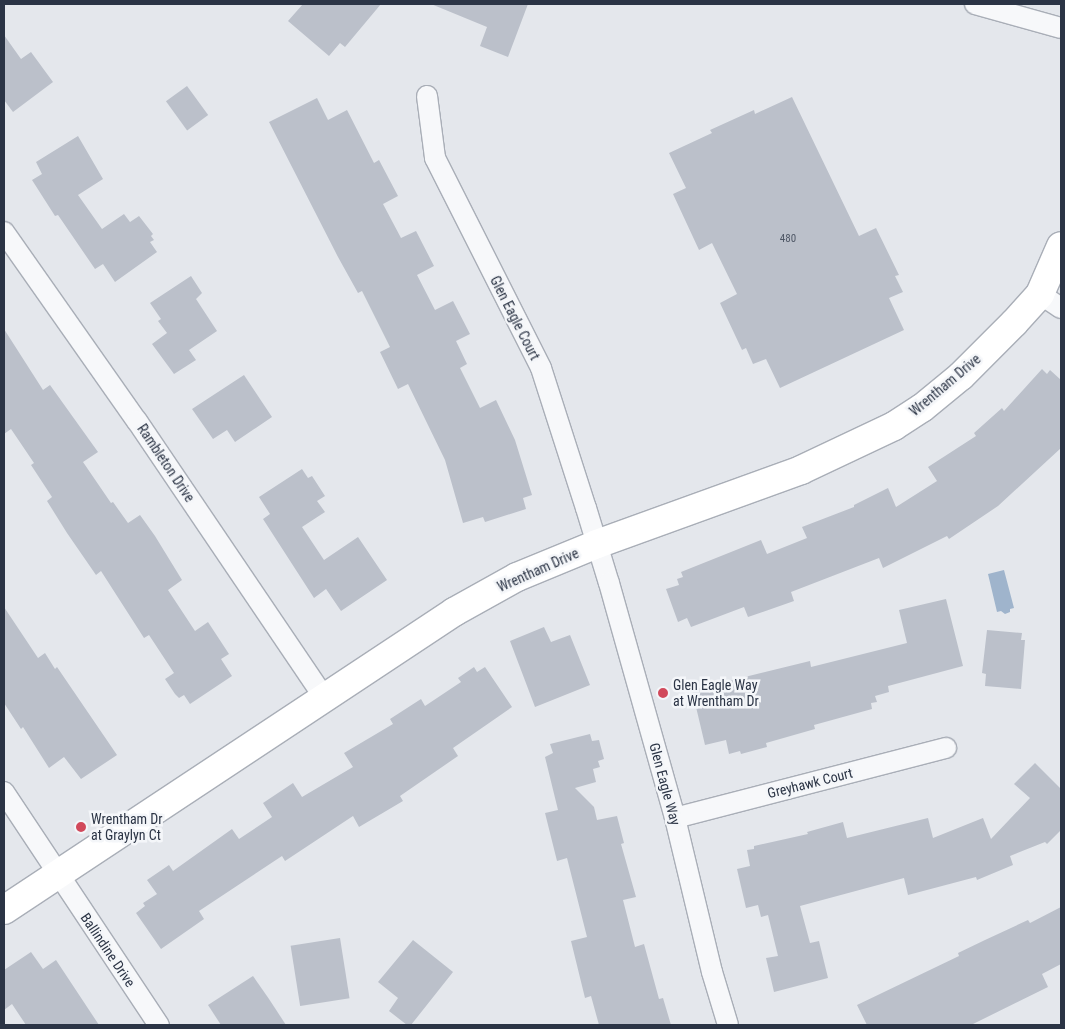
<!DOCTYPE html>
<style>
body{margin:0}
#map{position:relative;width:1065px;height:1029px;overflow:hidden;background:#e4e7ec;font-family:"Roboto Condensed",sans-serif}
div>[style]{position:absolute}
.water>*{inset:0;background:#9fb4cc}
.building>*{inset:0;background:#bbc0ca;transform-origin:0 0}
.roads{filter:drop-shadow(1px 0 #a9aeb7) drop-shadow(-1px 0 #a9aeb7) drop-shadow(0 1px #a9aeb7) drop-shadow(0 -1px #a9aeb7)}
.street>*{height:20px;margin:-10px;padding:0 10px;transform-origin:10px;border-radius:10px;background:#f7f8fa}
.secondary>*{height:28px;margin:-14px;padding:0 14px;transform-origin:14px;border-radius:14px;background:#fff}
.dots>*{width:14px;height:14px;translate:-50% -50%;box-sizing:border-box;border:2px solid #f4f6f9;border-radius:50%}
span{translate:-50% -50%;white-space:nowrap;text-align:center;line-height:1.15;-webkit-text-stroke:5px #f4f6f9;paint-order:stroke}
.number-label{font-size:11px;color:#4f5766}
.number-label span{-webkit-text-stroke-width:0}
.street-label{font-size:14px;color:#2b3445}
.poi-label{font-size:14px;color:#2b3445}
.left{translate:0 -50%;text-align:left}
.frame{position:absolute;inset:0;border:5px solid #2b3445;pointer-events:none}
</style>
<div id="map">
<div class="water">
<i style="clip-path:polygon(1004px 570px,1014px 608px,1010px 609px,1010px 612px,1005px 614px,1001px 611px,997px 612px,988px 574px)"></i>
</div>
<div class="building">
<i style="clip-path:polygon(303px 4px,381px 4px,345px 47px,340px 43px,329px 56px,288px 21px)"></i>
<i style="clip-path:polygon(431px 4px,528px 4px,508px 57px,480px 46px,487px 27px)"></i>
<i style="clip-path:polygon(4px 35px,21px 59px,31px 52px,53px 82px,13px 112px,4px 100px)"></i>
<i style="left:187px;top:86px;width:36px;height:26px;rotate:54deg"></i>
<i style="clip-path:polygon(792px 97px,859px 236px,876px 228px,899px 275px,895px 276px,903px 292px,889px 298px,904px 330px,780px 388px,766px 359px,753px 364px,746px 348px,742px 350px,720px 303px,737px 294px,712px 243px,699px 250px,673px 194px,686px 188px,669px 153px,712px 133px,710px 130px,754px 110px,755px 114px)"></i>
<i style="clip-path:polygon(317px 98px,328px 120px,347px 110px,374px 163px,379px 160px,398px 196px,383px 204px,401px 238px,416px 231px,434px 266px,417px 275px,435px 310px,453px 301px,470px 334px,456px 341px,467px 364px,460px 368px,480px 408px,496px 400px,515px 440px,532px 495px,523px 498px,526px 509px,485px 522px,483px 517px,463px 523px,445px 460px,408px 384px,398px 389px,380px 352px,390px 347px,362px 291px,358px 293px,338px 257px,269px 122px)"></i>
<i style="clip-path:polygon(78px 136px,103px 179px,78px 195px,102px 229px,124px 214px,130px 222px,139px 216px,153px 234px,151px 236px,154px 240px,150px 242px,157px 252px,115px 282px,103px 264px,95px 269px,58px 215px,55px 216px,32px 180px,42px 174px,36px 162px)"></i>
<i style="clip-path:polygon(191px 276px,202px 293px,196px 299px,217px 331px,189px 350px,196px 360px,174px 374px,152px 344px,167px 333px,158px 321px,161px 319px,150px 303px)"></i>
<i style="clip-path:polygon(4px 329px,43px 390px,50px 385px,98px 452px,83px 462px,111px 503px,113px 502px,128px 523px,140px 515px,155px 536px,182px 580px,168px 590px,195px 631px,208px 622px,229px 654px,221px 659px,232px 676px,190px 704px,184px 695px,179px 698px,175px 694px,165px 679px,174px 673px,149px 635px,144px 638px,101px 571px,96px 575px,67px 533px,47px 501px,52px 497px,31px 465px,34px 463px,11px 429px,4px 434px)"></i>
<i style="clip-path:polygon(1042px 369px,1047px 374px,1050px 370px,1061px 380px,1061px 448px,998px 506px,949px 539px,947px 536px,883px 568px,879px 558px,791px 592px,794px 601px,748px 617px,744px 607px,691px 627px,687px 618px,678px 622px,666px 589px,679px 585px,677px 579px,683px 577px,681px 572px,761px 540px,767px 554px,807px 538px,802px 527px,854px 507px,854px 505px,888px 488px,896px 507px,937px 481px,928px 467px,976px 436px,974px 433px,1002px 408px,1004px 411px)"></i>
<i style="clip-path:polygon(244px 375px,272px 417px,235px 442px,227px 430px,213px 439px,192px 409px)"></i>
<i style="clip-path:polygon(302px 469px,308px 478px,312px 476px,325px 496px,317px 501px,325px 512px,302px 527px,324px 560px,358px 537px,387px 580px,341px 611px,326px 589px,314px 598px,263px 519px,270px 514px,259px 497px)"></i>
<i style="clip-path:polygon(946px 599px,963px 666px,888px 686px,889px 692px,875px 696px,877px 702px,871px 703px,872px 709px,814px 725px,815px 729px,766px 743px,767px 747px,741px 754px,740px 751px,729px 754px,726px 740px,705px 745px,692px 690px,810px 661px,811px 667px,907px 643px,899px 610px)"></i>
<i style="clip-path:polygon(4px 607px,38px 658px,45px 653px,55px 669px,57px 667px,117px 755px,81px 779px,64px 757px,49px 768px,23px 727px,21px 729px,4px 703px)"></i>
<i style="clip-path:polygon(544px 627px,551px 642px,570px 635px,590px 685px,535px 707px,510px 641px)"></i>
<i style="clip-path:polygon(987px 630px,1022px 633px,1021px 640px,1025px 640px,1021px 689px,985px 686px,986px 674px,982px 673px)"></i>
<i style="clip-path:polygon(474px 667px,477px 672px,485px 667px,512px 707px,453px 748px,458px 756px,400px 796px,403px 801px,359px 827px,353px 816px,285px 861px,282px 856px,199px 911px,204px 919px,161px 949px,136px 913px,145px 906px,143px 903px,157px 894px,147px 880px,169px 865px,173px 871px,232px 829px,239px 839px,272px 817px,263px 803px,293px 783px,302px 797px,353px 767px,344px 753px,393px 724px,390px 719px,421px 699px,425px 706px,461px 682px,458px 678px)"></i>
<i style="clip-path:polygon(590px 734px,592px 741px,599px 740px,604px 759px,598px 761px,600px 767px,593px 769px,596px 782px,575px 788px,594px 807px,597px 820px,617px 816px,624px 843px,621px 844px,636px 897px,623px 900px,635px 947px,644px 944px,659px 999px,663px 998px,671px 1025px,599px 1025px,591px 996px,585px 998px,571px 941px,587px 937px,567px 858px,557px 861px,545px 813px,558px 810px,545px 757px,553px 753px,550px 744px)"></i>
<i style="clip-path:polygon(1035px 763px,1061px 789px,1061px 830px,1047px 844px,1045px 842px,1010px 856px,1013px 865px,977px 880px,976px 877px,908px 895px,904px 878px,800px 906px,810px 943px,819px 941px,828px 978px,774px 992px,766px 958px,778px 956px,768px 915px,761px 917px,758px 905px,746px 908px,737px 869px,750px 866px,747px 850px,754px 849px,754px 846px,808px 834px,807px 832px,843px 822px,847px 838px,928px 818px,933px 838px,983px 818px,991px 839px,1030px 798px,1014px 784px)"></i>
<i style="clip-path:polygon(1061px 907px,1061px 964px,1042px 974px,1048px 987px,971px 1025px,867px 1025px,857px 1005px,959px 956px,958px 953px,985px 940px,1028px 920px,1030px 923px)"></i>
<i style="left:340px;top:938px;width:61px;height:50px;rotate:81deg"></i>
<i style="clip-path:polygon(413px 940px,453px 972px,411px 1025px,407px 1025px,389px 1011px,398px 998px,378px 982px)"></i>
<i style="clip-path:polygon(31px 952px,43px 969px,56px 960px,99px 1025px,26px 1025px,12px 1004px,4px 1010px,4px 970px)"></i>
<i style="clip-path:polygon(253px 976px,269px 999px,286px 1025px,221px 1025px,208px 1005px)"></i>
</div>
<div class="roads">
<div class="street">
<i style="left:975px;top:4px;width:89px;rotate:15.6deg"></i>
<i style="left:427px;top:96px;width:63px;rotate:82.6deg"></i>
<i style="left:435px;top:158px;width:235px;rotate:63.2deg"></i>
<i style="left:541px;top:368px;width:147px;rotate:72.2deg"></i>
<i style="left:586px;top:508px;width:78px;rotate:73deg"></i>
<i style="left:609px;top:583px;width:244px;rotate:74.3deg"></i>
<i style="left:675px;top:818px;width:158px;rotate:76.5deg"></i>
<i style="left:712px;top:972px;width:55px;rotate:73.2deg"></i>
<i style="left:4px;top:232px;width:231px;rotate:54.9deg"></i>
<i style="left:137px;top:421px;width:333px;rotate:55.9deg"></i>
<i style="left:1040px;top:294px;width:25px;rotate:34deg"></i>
<i style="left:4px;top:792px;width:280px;rotate:56.4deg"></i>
<i style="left:675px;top:818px;width:280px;rotate:-14.5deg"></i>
</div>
<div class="secondary">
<i style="left:4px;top:910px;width:540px;rotate:-33.51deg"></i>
<i style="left:454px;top:612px;width:72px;rotate:-29.1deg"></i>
<i style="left:517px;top:577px;width:87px;rotate:-22.4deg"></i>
<i style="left:597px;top:544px;width:217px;rotate:-19.9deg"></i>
<i style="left:801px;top:470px;width:103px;rotate:-25.3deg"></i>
<i style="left:894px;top:426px;width:33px;rotate:-33deg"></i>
<i style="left:922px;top:408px;width:50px;rotate:-39.4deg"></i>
<i style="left:961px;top:376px;width:75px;rotate:-45deg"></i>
<i style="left:1014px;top:323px;width:39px;rotate:-48deg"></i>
<i style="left:1040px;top:294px;width:52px;rotate:-66.4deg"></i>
</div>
</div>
<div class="dots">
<i style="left:663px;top:693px;background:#d1495b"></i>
<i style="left:81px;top:827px;background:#d1495b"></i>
</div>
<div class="number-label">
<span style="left:788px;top:239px">480</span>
</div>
<div class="street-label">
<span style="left:515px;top:318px;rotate:63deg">Glen Eagle Court</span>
<span style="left:945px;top:385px;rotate:-40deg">Wrentham Drive</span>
<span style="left:166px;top:463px;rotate:56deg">Rambleton Drive</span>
<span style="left:538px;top:570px;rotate:-24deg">Wrentham Drive</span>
<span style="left:810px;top:783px;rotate:-14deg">Greyhawk Court</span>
<span style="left:665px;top:784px;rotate:75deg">Glen Eagle Way</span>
<span style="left:108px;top:950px;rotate:56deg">Ballindine Drive</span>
</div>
<div class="poi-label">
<span class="left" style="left:673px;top:693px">Glen Eagle Way<br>at Wrentham Dr</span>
<span class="left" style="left:91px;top:827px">Wrentham Dr<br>at Graylyn Ct</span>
</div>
<div class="frame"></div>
</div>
